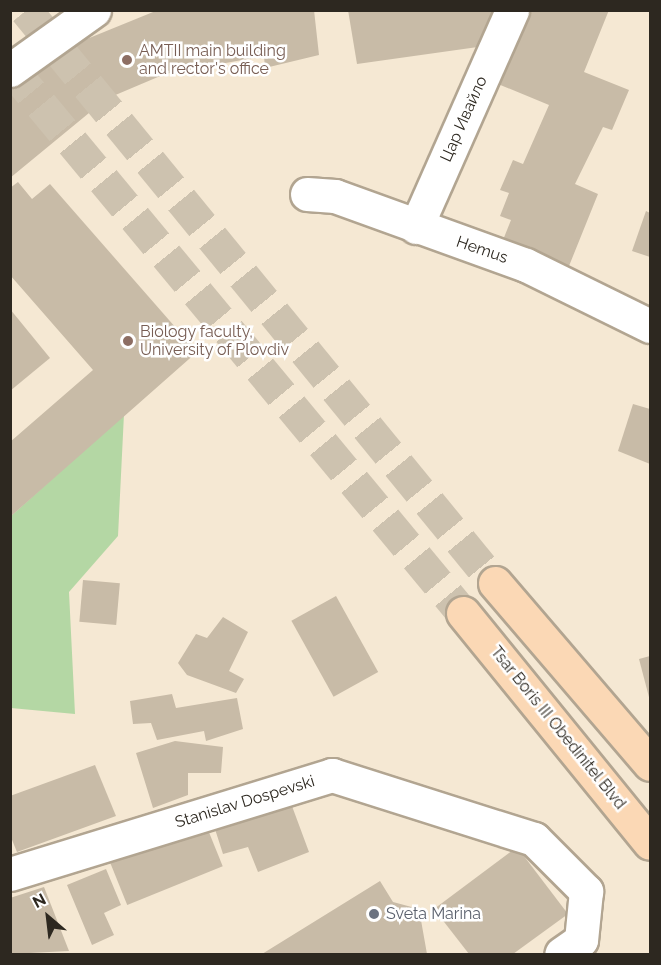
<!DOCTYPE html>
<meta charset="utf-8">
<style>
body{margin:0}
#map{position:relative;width:661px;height:965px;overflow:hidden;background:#f5e8d3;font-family:Raleway,sans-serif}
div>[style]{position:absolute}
.green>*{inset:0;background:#b4d7a4}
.building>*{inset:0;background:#c8bba7;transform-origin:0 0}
.primary-tunnel>*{height:33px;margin-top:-16.5px;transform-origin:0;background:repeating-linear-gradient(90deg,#cdc2af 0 33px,transparent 0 49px)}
.roads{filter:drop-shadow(2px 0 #b2a591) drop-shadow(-2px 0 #b2a591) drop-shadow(0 2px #b2a591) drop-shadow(0 -2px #b2a591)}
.pedestrian>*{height:33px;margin:-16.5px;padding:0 16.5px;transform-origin:16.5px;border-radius:16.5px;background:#fff}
.minor>*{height:33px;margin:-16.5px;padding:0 16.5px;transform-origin:16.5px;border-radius:16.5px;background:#fff}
.primary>*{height:33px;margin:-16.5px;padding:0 16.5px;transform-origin:16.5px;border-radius:16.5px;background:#fbd8b5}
.dots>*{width:16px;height:16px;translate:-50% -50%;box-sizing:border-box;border:3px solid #fff;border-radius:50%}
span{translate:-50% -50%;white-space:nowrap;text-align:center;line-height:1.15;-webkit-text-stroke:5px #fff;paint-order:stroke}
.education-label{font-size:16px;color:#785e54}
.left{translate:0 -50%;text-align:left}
.street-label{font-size:16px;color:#2d2820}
.worship-label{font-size:16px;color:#5b616d}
.frame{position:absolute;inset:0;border:12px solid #2d2820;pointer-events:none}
.north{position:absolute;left:18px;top:887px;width:60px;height:60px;-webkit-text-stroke:4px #fff;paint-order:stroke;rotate:332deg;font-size:16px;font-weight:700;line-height:24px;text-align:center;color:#2d2820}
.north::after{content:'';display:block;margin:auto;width:21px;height:27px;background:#2d2820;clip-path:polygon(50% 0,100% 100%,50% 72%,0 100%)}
</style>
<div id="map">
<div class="green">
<i style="clip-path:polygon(124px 414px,118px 536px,69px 592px,75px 714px,11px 708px,10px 517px)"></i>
</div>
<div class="building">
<i style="clip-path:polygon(158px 10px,314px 10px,319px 55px,265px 68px,264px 56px,165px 74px,106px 99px,10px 178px,10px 94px,77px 43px)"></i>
<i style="clip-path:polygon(348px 10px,508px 10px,492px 45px,357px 64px)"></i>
<i style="clip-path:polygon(527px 10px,609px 10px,584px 72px,629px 90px,612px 130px,603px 127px,575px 184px,598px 194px,569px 266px,503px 240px,511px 220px,500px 216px,509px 193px,500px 190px,513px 160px,523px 164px,549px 105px,498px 84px)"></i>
<i style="clip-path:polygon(18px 182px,32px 199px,50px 184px,197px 352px,10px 517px,10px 442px,93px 370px,10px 275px,10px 188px)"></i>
<i style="clip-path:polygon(646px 211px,650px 213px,650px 257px,632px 251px)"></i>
<i style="clip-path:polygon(10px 309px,50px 358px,10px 391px)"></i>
<i style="clip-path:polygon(633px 404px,650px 409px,650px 464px,618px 451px)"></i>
<i style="left:83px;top:580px;width:37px;height:42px;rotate:5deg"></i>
<i style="left:336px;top:596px;width:87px;height:51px;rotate:61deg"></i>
<i style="clip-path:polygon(223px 617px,248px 632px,229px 671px,244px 679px,236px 693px,187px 675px,178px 663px,196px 634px,207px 638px)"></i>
<i style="clip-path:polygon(650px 656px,650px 701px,639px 659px)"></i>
<i style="clip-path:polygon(172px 694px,176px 708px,237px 698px,243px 729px,206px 741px,204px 731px,157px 740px,151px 723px,133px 724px,130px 701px)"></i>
<i style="clip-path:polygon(175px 741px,223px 747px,221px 773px,188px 773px,188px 795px,153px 808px,136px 753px)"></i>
<i style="clip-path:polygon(95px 765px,116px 816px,17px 852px,10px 835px,10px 796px)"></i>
<i style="clip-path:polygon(289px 798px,309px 852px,258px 872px,248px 847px,223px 854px,214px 826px)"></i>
<i style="left:204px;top:820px;width:50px;height:103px;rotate:68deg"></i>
<i style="clip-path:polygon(517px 847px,568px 914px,513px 954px,469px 954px,434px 909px)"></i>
<i style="clip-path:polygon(106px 869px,121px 905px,104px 913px,114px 935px,92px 945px,67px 885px)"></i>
<i style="clip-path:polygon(380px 881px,393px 902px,419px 909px,427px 954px,262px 954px)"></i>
<i style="clip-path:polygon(44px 887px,69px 951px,10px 954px,10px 898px)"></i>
</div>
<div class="primary-tunnel">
<i style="left:26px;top:10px;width:740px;rotate:50.7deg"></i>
<i style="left:10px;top:67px;width:709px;rotate:50.32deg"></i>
</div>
<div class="roads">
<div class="pedestrian">
<i style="left:10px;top:70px;width:103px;rotate:-35.5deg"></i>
<i style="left:307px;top:194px;width:28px;rotate:4deg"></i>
<i style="left:335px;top:196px;width:203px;rotate:19.9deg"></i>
<i style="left:526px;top:265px;width:138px;rotate:26.2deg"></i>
<i style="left:416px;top:227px;width:237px;rotate:-66.1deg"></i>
</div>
<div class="minor">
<i style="left:10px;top:874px;width:337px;rotate:-17.1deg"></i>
<i style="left:332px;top:775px;width:212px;rotate:17.6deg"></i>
<i style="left:534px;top:839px;width:74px;rotate:45deg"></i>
<i style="left:586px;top:891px;width:49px;rotate:95.8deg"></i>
<i style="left:581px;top:940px;width:24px;rotate:145deg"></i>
</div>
<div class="primary">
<i style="left:495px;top:583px;width:238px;rotate:49.4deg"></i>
<i style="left:463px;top:613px;width:296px;rotate:50.9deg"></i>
</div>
</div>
<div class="dots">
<i style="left:127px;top:60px;background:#8d6e63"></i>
<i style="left:128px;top:341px;background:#8d6e63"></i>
<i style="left:374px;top:914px;background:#6b7280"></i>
</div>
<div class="education-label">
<span class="left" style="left:139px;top:60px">AMTII main building<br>and rector's office</span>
<span class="left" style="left:140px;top:341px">Biology faculty,<br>University of Plovdiv</span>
</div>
<div class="street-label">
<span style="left:464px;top:119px;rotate:-66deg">Цар Ивайло</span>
<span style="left:482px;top:250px;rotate:19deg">Hemus</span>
<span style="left:558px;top:728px;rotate:51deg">Tsar Boris III Obedinitel Blvd</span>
<span style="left:245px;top:802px;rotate:-17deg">Stanislav Dospevski</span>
</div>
<div class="worship-label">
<span class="left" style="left:386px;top:914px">Sveta Marina</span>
</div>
<div class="frame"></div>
<div class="north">N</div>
</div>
